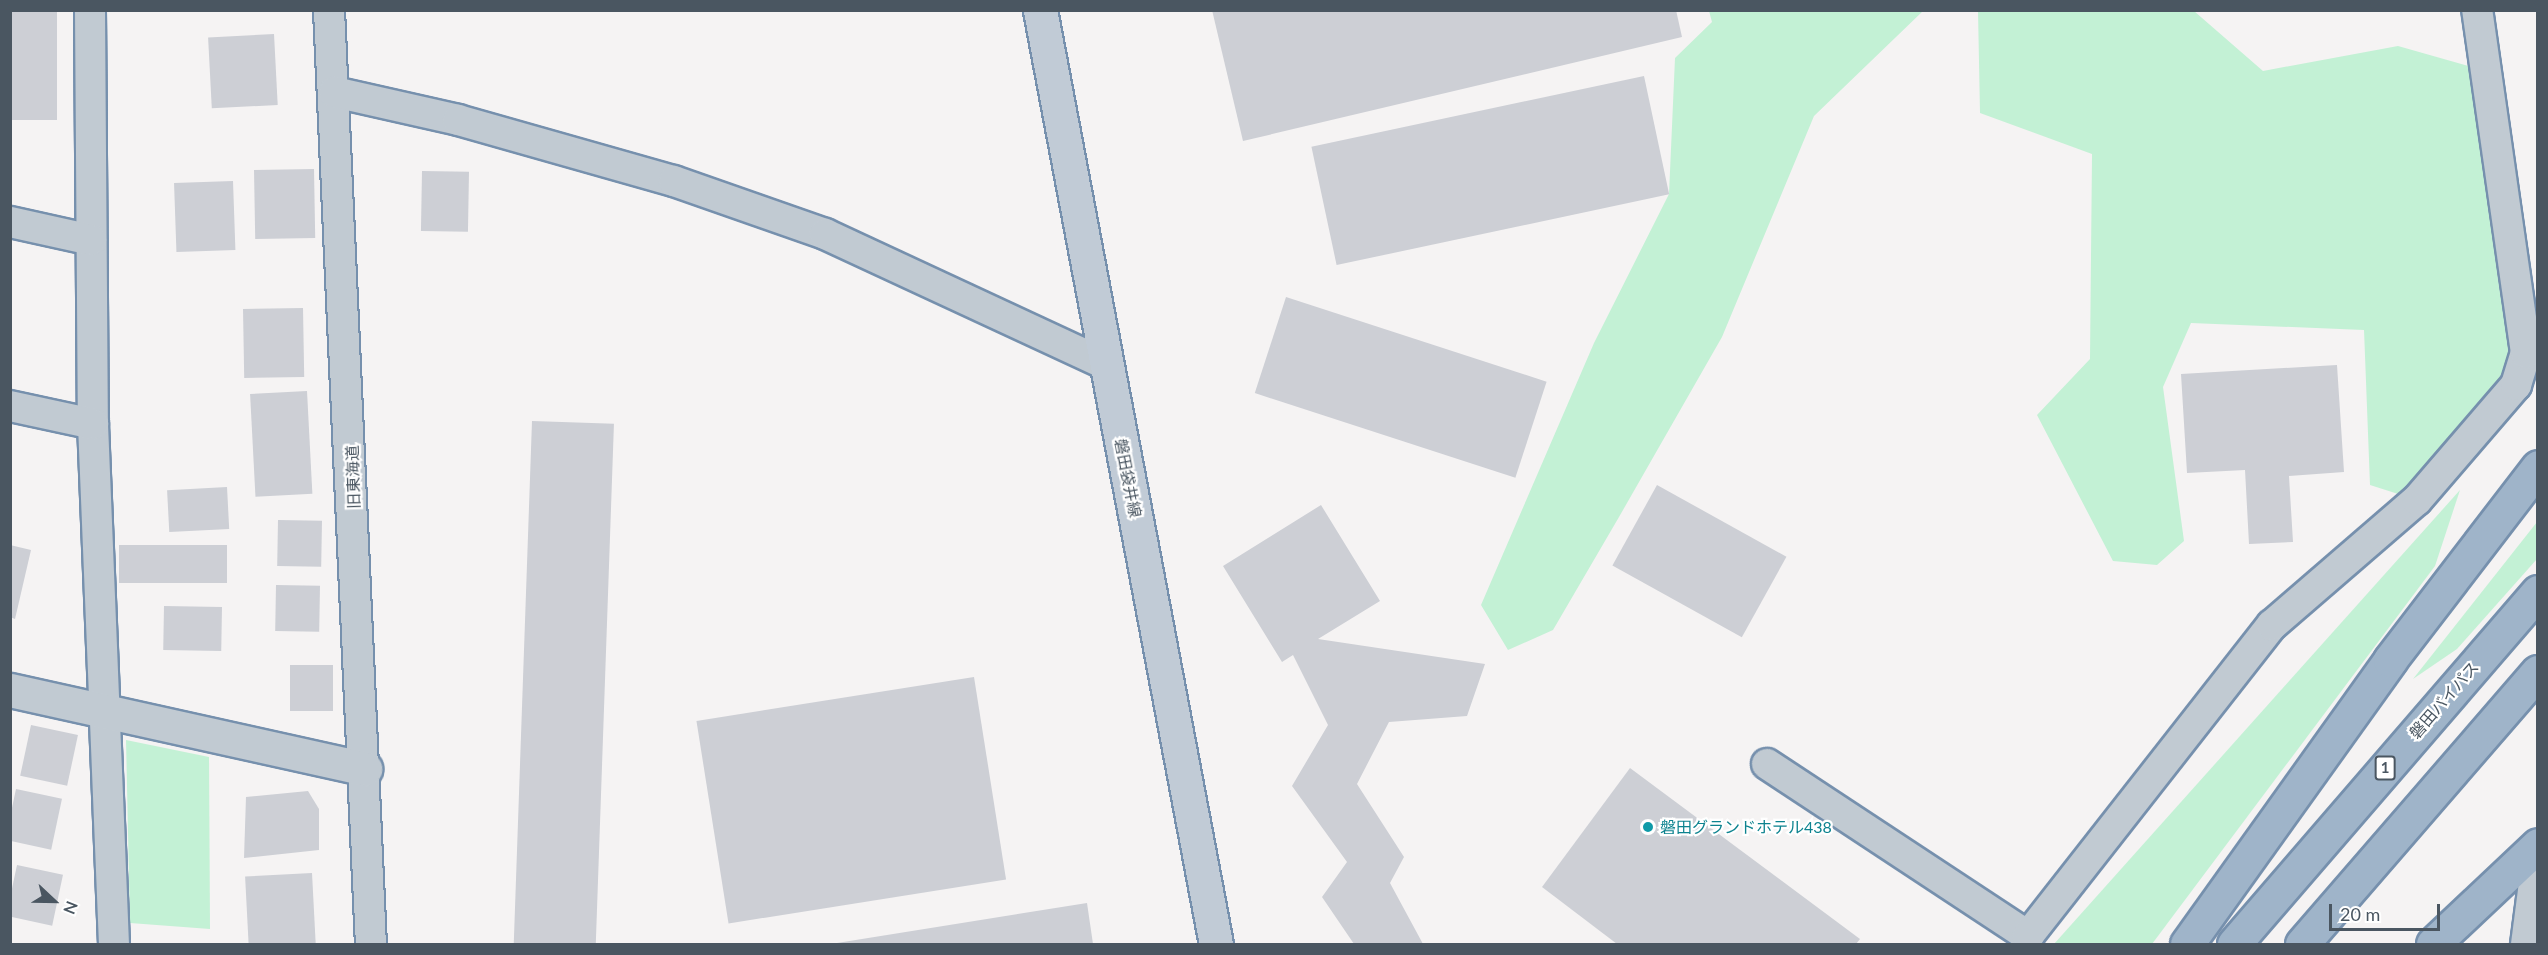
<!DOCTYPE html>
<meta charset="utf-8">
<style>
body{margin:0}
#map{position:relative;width:2548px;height:955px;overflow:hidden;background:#f5f3f3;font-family:Lato,"Noto Sans JP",sans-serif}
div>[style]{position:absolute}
.green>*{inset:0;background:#c3f1d5}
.building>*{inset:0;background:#cdcfd5;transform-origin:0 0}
.roads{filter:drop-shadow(2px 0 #7690ad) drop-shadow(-2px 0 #7690ad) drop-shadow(0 2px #7690ad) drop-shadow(0 -2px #7690ad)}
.minor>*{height:30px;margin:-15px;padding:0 15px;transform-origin:15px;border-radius:15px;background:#c1cad2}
.tertiary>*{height:33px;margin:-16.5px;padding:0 16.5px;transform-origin:16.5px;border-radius:16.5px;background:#c1cad2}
.secondary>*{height:33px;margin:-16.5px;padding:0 16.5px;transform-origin:16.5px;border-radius:16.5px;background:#c1cbd6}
.trunk>*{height:33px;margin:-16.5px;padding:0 16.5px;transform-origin:16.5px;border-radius:16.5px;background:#9fb4c9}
.dots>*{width:16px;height:16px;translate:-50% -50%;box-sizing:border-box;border:3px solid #fff;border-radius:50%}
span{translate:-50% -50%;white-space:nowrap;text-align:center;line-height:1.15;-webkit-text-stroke:4.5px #fff;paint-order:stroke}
.shield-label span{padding:2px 4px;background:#fff;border:2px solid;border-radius:4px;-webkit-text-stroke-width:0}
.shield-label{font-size:15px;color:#4a5661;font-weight:700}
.street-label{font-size:16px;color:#4a5661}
.culture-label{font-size:16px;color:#0d838f}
.left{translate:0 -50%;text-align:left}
.frame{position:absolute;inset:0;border:12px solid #4a5661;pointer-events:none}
.north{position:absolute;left:24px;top:871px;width:60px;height:60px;-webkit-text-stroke:4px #fff;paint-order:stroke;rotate:112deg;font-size:16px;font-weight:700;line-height:24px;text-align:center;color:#4a5661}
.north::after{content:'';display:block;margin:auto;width:21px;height:27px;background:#4a5661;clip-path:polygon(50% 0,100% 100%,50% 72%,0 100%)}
.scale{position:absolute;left:2329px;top:904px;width:111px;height:27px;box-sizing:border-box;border:3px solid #4a5661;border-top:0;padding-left:8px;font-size:18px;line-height:21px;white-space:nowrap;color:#4a5661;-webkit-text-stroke:4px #fff;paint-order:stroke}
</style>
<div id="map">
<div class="green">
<i style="clip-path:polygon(1709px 11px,1923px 11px,1814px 116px,1722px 337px,1619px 517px,1553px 630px,1508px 650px,1481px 605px,1594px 343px,1669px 194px,1675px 58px,1712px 22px)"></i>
<i style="clip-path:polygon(1978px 11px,2194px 11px,2263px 71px,2398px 46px,2486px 71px,2516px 385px,2417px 500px,2370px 485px,2364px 330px,2191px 323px,2163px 387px,2184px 541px,2157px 565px,2113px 561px,2037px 415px,2090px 359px,2092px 154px,1980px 113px)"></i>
<i style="clip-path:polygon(2460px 490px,2435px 566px,2152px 944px,2054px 944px)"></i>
<i style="clip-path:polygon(2537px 522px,2537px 559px,2457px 649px,2413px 679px)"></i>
<i style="clip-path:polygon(126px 740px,209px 757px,210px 929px,130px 923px)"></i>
</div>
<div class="building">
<i style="left:12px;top:10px;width:45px;height:110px"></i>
<i style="clip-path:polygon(1212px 10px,1676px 10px,1682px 37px,1243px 141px)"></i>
<i style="left:274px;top:34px;width:71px;height:66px;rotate:87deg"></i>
<i style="left:1644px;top:76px;width:121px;height:340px;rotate:78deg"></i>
<i style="left:314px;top:169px;width:69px;height:60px;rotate:89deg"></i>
<i style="left:422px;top:171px;width:47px;height:60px;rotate:1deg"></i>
<i style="left:233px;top:181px;width:69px;height:59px;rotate:88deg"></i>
<i style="left:1286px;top:297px;width:274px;height:101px;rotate:18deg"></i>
<i style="left:303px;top:308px;width:69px;height:60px;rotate:89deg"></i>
<i style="clip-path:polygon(2337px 365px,2344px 472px,2289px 476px,2293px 542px,2249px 544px,2245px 470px,2187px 473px,2181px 374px)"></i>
<i style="left:307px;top:391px;width:103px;height:57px;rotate:87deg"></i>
<i style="left:532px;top:421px;width:82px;height:523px;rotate:2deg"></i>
<i style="left:1657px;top:485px;width:148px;height:92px;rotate:29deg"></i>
<i style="left:227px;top:487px;width:42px;height:60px;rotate:87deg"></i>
<i style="clip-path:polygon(1321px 505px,1380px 601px,1318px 639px,1485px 664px,1467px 716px,1389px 722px,1357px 784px,1404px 857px,1390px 883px,1423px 944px,1354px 944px,1322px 897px,1347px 862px,1292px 786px,1328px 725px,1293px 655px,1282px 662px,1223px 566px)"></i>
<i style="left:278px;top:520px;width:44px;height:46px;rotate:1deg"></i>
<i style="clip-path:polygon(10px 545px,31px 550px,15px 619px,10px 617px)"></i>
<i style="left:227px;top:545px;width:38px;height:108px;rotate:90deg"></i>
<i style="left:276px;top:585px;width:44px;height:46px;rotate:1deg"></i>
<i style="left:164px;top:606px;width:58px;height:44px;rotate:1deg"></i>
<i style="left:290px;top:665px;width:43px;height:46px"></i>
<i style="left:974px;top:677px;width:205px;height:281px;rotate:81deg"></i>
<i style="left:31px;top:725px;width:48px;height:52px;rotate:12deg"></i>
<i style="clip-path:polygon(1630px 768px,1860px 939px,1856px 944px,1617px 944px,1542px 887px)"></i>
<i style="left:16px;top:789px;width:47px;height:52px;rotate:12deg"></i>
<i style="clip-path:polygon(308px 791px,319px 809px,319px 850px,244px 858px,246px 797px)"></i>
<i style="left:17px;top:865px;width:47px;height:52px;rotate:12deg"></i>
<i style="left:312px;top:873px;width:71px;height:67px;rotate:87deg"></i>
<i style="clip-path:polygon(1087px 903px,1093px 944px,837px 944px,837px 943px)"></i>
</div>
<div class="roads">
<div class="minor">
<i style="left:90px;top:10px;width:414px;rotate:89.6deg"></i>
<i style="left:93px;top:424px;width:520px;rotate:87.69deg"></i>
<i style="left:329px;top:10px;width:935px;rotate:87.43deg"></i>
<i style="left:334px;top:92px;width:127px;rotate:12.7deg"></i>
<i style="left:458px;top:120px;width:224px;rotate:15.8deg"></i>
<i style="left:674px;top:181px;width:160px;rotate:19.3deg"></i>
<i style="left:825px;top:234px;width:311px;rotate:24.9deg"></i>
<i style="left:10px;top:222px;width:83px;rotate:12.5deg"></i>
<i style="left:10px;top:406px;width:85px;rotate:12.2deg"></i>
<i style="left:1767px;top:764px;width:313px;rotate:33.4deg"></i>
<i style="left:2028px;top:936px;width:395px;rotate:-51.9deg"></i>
<i style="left:2272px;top:625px;width:191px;rotate:-40.8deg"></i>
<i style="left:2417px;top:500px;width:152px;rotate:-49.3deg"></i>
<i style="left:2516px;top:385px;width:34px;rotate:-73deg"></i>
<i style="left:2526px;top:353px;width:346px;rotate:-98.1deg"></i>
</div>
<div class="tertiary">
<i style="left:10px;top:690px;width:364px;rotate:12.5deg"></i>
<i style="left:2527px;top:944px;width:86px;rotate:-82.6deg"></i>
</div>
<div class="secondary">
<i style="left:1040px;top:10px;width:950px;rotate:79.33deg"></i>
</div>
<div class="trunk">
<i style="left:2187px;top:944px;width:349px;rotate:-54.4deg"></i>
<i style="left:2390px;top:660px;width:243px;rotate:-52.5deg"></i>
<i style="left:2234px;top:944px;width:465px;rotate:-49.2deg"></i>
<i style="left:2302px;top:944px;width:360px;rotate:-49.1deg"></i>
<i style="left:2433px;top:944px;width:144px;rotate:-43.3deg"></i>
</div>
</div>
<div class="dots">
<i style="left:1648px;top:827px;background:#0f9aa8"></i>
</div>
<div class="shield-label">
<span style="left:2385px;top:768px">1</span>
</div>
<div class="street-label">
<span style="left:353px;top:477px;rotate:-92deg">旧東海道</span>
<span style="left:1128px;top:478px;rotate:79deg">磐田袋井線</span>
<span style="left:2444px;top:700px;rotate:-49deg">磐田バイパス</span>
</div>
<div class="culture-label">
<span class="left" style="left:1660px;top:827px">磐田グランドホテル438</span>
</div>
<div class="frame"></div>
<div class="north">N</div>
<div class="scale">20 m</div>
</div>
